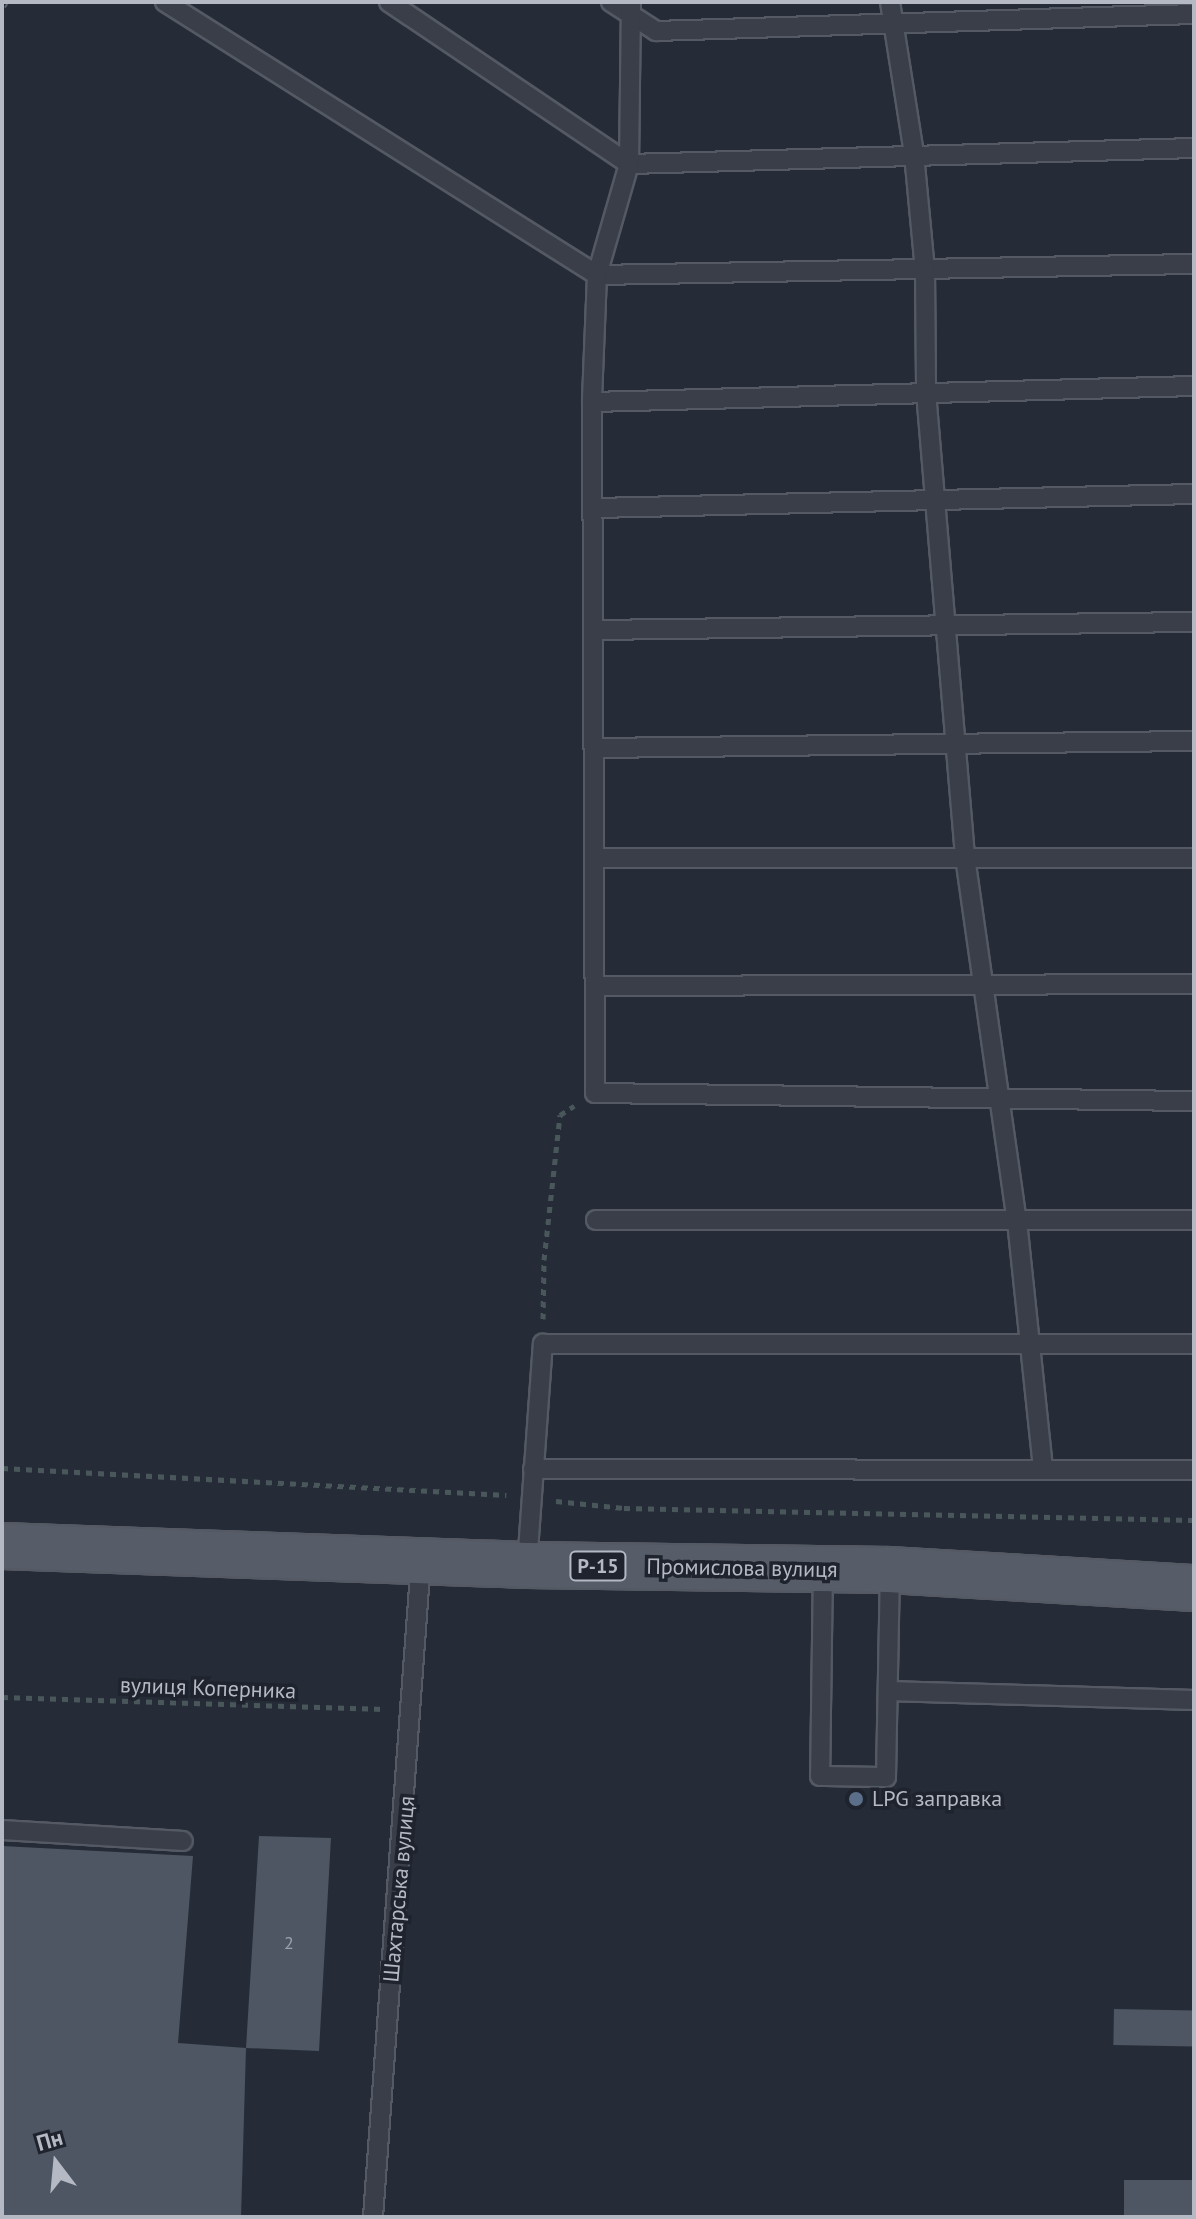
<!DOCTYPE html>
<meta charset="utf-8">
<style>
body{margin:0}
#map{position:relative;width:1196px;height:2219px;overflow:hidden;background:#252c38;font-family:"PT Sans",sans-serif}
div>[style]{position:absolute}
.building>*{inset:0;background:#4e5663;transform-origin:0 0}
.path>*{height:5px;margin-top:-2.5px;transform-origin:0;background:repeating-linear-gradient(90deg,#49575a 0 6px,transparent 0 12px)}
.roads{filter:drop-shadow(2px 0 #545963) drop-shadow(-2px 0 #545963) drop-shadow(0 2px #545963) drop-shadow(0 -2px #545963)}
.service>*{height:18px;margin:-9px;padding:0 9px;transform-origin:9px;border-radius:9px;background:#393e48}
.primary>*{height:44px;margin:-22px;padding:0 22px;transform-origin:22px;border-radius:22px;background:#575d68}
.rail>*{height:9px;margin-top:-4.5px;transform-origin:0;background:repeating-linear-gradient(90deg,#1e232d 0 18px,#5d6471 0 36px);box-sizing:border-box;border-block:2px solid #5d6471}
.dots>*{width:22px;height:22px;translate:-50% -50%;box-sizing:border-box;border:4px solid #1e232d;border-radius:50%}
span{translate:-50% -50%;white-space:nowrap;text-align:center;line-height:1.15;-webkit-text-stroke:7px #1e232d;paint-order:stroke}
.number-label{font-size:18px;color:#9aa0ac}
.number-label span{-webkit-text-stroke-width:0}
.shield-label span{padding:2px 6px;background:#1e232d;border:2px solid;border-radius:6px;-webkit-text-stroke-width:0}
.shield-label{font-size:20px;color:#b4b9c4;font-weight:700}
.street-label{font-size:22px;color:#b4b9c4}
.poi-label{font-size:22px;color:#b4b9c4}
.left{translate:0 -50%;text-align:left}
.frame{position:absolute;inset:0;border:4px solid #b4b9c4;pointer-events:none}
.north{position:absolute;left:16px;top:2123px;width:80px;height:80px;-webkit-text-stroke:6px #1e232d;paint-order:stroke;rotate:344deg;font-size:22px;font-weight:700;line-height:32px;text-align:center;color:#b4b9c4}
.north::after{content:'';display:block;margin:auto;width:28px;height:36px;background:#b4b9c4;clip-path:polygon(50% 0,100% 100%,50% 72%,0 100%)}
</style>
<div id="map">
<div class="building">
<i style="clip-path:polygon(259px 1836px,331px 1838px,319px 2051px,246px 2048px,241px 2217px,2px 2217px,2px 1846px,193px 1856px,178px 2043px,246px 2048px)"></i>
<i style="left:1114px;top:2009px;width:80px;height:36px;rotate:1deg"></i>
<i style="left:1124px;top:2180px;width:70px;height:37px"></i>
</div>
<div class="path">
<i style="left:543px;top:1319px;width:59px;rotate:-89deg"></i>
<i style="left:544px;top:1260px;width:146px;rotate:-83.7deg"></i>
<i style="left:560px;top:1115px;width:17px;rotate:-33deg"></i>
<i style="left:2px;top:1468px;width:505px;rotate:3.07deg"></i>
<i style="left:556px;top:1501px;width:68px;rotate:5.9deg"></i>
<i style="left:624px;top:1508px;width:570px;rotate:1.21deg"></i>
<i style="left:2px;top:1697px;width:383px;rotate:1.8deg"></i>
</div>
<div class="roads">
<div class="service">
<i style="left:165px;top:2px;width:511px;rotate:32.29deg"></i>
<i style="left:597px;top:275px;width:597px;rotate:-1.06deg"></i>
<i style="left:389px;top:2px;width:290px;rotate:34deg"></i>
<i style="left:629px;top:164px;width:565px;rotate:-1.62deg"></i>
<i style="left:611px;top:2px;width:54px;rotate:32.8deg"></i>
<i style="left:656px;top:31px;width:538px;rotate:-1.81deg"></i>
<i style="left:631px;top:2px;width:162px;rotate:90.7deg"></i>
<i style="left:629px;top:164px;width:116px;rotate:106.1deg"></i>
<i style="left:597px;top:275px;width:127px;rotate:92.3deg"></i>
<i style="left:592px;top:402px;width:691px;rotate:89.75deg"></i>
<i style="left:595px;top:1093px;width:599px;rotate:0.77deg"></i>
<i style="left:890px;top:2px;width:154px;rotate:81deg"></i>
<i style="left:914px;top:154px;width:117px;rotate:84.6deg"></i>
<i style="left:925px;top:270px;width:122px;rotate:89.5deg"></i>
<i style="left:926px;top:392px;width:467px;rotate:85.2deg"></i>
<i style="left:965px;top:857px;width:368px;rotate:81.9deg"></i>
<i style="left:1017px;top:1221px;width:250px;rotate:84deg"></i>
<i style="left:592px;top:402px;width:602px;rotate:-1.52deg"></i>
<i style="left:596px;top:508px;width:598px;rotate:-1.34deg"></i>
<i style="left:596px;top:630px;width:598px;rotate:-0.77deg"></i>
<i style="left:595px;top:748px;width:599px;rotate:-0.67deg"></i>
<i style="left:595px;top:858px;width:599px"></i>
<i style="left:596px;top:986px;width:598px;rotate:-0.19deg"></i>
<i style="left:596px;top:1220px;width:598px"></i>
<i style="left:533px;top:1469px;width:661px;rotate:0.09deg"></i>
<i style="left:527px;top:1565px;width:222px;rotate:-85.9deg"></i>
<i style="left:543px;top:1344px;width:651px"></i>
<i style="left:823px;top:1568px;width:208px;rotate:90.8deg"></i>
<i style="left:820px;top:1776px;width:66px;rotate:0.9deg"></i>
<i style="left:886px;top:1777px;width:207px;rotate:-88.9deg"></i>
<i style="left:888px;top:1691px;width:306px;rotate:1.7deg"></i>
<i style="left:2px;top:1830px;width:181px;rotate:3.5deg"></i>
<i style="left:373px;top:2217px;width:659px;rotate:-85.82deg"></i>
</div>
<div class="primary">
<i style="left:2px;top:1546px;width:525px;rotate:2.07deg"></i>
<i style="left:527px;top:1565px;width:363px;rotate:0.8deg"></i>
<i style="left:890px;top:1570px;width:305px;rotate:3.4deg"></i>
</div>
</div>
<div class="rail">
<i style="left:2px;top:5px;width:4px;rotate:-56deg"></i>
</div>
<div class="dots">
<i style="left:856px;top:1799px;background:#5c6f8a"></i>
</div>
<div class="number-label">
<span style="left:289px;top:1943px">2</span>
</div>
<div class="shield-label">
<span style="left:598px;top:1566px">Р-15</span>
</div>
<div class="street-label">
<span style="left:742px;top:1568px;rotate:1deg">Промислова вулиця</span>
<span style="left:208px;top:1688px;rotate:2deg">вулиця Коперника</span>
<span style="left:399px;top:1889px;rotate:-85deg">Шахтарська вулиця</span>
</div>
<div class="poi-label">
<span class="left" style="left:872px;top:1799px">LPG заправка</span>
</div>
<div class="frame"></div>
<div class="north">Пн</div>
</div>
